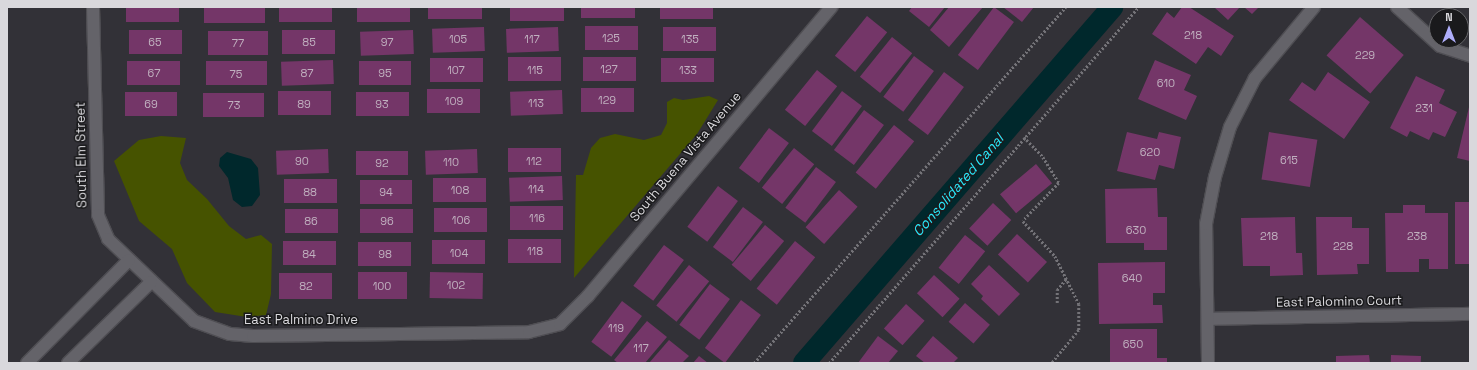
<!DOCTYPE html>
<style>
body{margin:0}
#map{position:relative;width:1477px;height:370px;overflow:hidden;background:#323137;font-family:"Space Grotesk",sans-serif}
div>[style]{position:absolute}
.green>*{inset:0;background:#465300}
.water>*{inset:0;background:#00282c}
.canal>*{height:22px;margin:-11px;padding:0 11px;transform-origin:11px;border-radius:11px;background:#00282c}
.building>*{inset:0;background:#743668;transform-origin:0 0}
.path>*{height:2.5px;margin-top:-1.25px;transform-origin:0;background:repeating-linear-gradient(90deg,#747378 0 2px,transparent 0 4px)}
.roads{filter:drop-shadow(1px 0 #4f4e53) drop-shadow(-1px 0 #4f4e53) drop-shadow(0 1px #4f4e53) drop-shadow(0 -1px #4f4e53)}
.minor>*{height:12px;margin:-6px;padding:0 6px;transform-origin:6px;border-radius:6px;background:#646369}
span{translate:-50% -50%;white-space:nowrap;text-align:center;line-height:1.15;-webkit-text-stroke:3px #1a1a1c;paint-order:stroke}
.number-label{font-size:11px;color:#c0b0bf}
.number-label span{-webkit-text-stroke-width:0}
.street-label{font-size:13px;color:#d9d8dc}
.water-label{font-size:14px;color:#28e7f9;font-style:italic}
.frame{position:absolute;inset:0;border:8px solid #d9d8dc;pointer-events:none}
.north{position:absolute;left:1429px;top:8px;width:40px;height:40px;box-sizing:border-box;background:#1a1a1c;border:1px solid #666669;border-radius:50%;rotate:0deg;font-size:11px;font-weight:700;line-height:16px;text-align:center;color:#d9d8dc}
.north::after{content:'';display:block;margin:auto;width:14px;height:18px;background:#afaefa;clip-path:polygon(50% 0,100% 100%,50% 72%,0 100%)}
</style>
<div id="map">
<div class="green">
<i style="clip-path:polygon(709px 96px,718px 100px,697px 134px,574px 278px,576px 175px,583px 175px,591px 148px,600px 138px,615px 134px,644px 140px,661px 135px,667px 123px,667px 102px,674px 98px,683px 100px)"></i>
<i style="clip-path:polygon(161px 136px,186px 138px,180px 163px,187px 180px,207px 199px,229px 226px,246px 239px,261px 235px,272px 244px,271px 294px,266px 315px,247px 317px,215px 312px,187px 283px,172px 249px,139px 221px,114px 161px,139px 140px)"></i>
</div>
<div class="water">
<i style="clip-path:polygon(227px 152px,251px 159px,258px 168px,260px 195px,252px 206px,242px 207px,233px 200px,228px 178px,219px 166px,220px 158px)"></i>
</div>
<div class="canal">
<i style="left:804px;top:363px;width:471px;rotate:-49.1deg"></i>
</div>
<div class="building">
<i style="left:126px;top:7px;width:53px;height:15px"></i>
<i style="left:204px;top:7px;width:61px;height:16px"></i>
<i style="left:279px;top:7px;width:53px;height:15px"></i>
<i style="left:357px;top:7px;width:53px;height:15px"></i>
<i style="left:428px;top:7px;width:54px;height:12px"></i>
<i style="left:510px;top:7px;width:54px;height:14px"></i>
<i style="left:581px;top:7px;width:54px;height:11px"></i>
<i style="left:660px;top:7px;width:53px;height:12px"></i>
<i style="clip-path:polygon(912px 7px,945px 7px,929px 27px,909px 11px)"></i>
<i style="clip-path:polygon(949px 7px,983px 7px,949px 47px,930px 30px)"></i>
<i style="left:994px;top:7px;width:25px;height:60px;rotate:37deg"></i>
<i style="clip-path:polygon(1003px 7px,1034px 7px,1022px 22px)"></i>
<i style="clip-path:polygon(1182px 7px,1189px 7px,1234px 36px,1221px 56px,1208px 47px,1196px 64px,1152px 34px,1167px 12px,1174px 18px)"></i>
<i style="clip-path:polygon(1214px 7px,1240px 7px,1228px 20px)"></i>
<i style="clip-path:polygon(1244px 7px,1259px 7px,1252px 14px)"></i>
<i style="left:867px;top:16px;width:26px;height:51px;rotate:39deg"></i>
<i style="left:1360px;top:17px;width:58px;height:51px;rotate:41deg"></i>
<i style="left:585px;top:26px;width:53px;height:24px"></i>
<i style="left:484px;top:27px;width:24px;height:52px;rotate:88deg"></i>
<i style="left:558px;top:27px;width:24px;height:52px;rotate:88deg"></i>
<i style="left:663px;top:27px;width:53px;height:24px"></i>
<i style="left:129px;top:30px;width:53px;height:24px"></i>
<i style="left:282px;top:30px;width:53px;height:24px"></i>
<i style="left:413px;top:30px;width:24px;height:53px;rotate:88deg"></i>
<i style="left:208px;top:31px;width:60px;height:24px"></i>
<i style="left:892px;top:37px;width:26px;height:51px;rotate:39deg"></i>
<i style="left:914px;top:56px;width:25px;height:51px;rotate:37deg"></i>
<i style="left:561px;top:57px;width:24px;height:53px;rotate:90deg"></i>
<i style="left:583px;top:57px;width:53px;height:24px"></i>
<i style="left:430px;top:58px;width:53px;height:24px"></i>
<i style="left:661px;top:58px;width:53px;height:24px"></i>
<i style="left:333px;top:60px;width:24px;height:52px;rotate:88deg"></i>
<i style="clip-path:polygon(1155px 60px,1191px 75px,1184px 90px,1197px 96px,1186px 120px,1138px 99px)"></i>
<i style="left:127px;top:61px;width:53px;height:24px"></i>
<i style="left:267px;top:61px;width:24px;height:61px;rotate:90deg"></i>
<i style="left:359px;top:61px;width:52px;height:24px"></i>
<i style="left:817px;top:70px;width:26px;height:51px;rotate:39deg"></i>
<i style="left:944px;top:72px;width:25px;height:60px;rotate:37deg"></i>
<i style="clip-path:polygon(1328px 72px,1370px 102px,1344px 139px,1289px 100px,1302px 82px,1315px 91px)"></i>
<i style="clip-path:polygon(1416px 76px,1445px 90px,1439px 103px,1457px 112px,1445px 137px,1433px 132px,1429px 140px,1410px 131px,1407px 137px,1390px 128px)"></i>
<i style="left:581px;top:88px;width:53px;height:24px"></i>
<i style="left:427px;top:89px;width:53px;height:24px"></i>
<i style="left:562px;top:90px;width:24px;height:52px;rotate:88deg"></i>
<i style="left:331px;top:91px;width:24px;height:53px;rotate:90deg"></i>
<i style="left:842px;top:91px;width:25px;height:50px;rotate:37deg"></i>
<i style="left:125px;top:92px;width:52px;height:24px"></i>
<i style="left:356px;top:92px;width:53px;height:24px"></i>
<i style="left:203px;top:93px;width:61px;height:24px"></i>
<i style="clip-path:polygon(1470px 103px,1470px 161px,1457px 158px)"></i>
<i style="left:864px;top:110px;width:25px;height:50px;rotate:37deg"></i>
<i style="left:894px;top:125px;width:26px;height:61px;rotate:39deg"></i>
<i style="left:769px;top:128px;width:25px;height:50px;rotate:37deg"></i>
<i style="clip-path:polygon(1127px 132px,1157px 139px,1159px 132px,1181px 137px,1174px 169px,1159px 165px,1155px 180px,1117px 171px)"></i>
<i style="left:1269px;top:132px;width:49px;height:48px;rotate:9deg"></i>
<i style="left:561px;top:148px;width:24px;height:53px;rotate:90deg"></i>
<i style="left:794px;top:148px;width:26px;height:51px;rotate:39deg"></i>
<i style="left:328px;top:149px;width:24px;height:52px;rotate:88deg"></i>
<i style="left:477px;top:149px;width:24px;height:52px;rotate:88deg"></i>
<i style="left:356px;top:151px;width:52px;height:24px"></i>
<i style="left:1036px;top:164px;width:25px;height:47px;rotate:50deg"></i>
<i style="left:816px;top:167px;width:25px;height:51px;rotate:37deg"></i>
<i style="left:562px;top:176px;width:24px;height:53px;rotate:88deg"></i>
<i style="left:486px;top:178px;width:24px;height:53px;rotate:90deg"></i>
<i style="left:337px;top:179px;width:24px;height:53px;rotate:90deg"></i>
<i style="left:360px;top:180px;width:52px;height:24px"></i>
<i style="left:718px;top:186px;width:25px;height:51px;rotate:37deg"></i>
<i style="clip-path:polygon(1157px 188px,1158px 217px,1167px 217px,1167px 250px,1144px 250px,1144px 243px,1106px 243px,1105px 189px)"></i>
<i style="left:839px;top:190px;width:25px;height:50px;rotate:42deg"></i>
<i style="left:1470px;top:202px;width:62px;height:15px;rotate:90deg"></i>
<i style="left:993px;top:203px;width:25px;height:35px;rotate:43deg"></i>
<i style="clip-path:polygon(1403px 205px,1425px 205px,1425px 213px,1448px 213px,1448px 269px,1429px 269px,1429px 259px,1419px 259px,1419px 272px,1386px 272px,1385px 213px,1403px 213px)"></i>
<i style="left:510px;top:206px;width:53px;height:24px"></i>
<i style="left:743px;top:207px;width:25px;height:50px;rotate:37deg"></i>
<i style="left:434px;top:208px;width:53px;height:24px"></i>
<i style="left:285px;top:209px;width:53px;height:24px"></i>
<i style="left:413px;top:209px;width:24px;height:53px;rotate:90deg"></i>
<i style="clip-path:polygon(1295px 217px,1296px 253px,1302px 253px,1303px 275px,1270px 276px,1270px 266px,1243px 266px,1241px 218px)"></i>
<i style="clip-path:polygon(1316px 217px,1352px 217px,1352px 228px,1369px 228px,1369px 264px,1357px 264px,1358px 274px,1317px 275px)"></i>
<i style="left:765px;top:225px;width:25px;height:52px;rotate:40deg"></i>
<i style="left:1017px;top:234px;width:41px;height:28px;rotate:43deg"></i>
<i style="left:965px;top:235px;width:26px;height:42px;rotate:39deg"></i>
<i style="left:508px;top:239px;width:53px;height:24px"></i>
<i style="left:485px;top:240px;width:24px;height:53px;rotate:90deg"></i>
<i style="left:336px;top:241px;width:24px;height:53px;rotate:90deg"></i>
<i style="left:795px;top:241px;width:26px;height:61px;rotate:39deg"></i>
<i style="left:358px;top:242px;width:53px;height:24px"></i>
<i style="left:664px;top:245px;width:25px;height:51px;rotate:37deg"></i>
<i style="clip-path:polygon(1165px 262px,1165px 293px,1153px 293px,1153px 305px,1162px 305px,1163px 323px,1099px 324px,1098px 263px)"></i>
<i style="left:689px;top:265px;width:26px;height:52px;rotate:39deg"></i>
<i style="clip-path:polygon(989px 265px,1020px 294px,999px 316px,981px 299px,983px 296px,971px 284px)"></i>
<i style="left:358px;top:272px;width:49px;height:27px"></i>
<i style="left:430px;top:272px;width:53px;height:26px;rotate:1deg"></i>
<i style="left:279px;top:273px;width:53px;height:26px"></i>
<i style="left:934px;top:275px;width:35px;height:25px;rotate:43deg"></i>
<i style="left:710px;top:284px;width:25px;height:51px;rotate:37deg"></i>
<i style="left:741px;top:300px;width:25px;height:60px;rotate:37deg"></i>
<i style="left:622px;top:301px;width:25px;height:51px;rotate:37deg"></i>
<i style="left:965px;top:303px;width:33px;height:25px;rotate:41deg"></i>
<i style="left:906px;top:304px;width:25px;height:33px;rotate:42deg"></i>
<i style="clip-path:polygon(647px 321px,667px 337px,645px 363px,618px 363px,614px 360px)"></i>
<i style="clip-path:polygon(1110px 329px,1157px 329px,1157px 358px,1167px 358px,1167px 363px,1110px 363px)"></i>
<i style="clip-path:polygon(878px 336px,898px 351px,888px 363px,858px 363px)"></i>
<i style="clip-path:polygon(933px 336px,958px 358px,953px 363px,925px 363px,916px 356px)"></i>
<i style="clip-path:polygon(669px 340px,689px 356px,682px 363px,649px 363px)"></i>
<i style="clip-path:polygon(1369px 355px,1370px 363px,1336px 363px,1336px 356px)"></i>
<i style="left:1391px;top:355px;width:30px;height:8px;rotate:2deg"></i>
<i style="clip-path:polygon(699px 356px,708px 363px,693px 363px)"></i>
</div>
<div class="path">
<i style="left:1024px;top:137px;width:28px;rotate:46deg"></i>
<i style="left:1043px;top:157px;width:31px;rotate:58deg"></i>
<i style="left:1059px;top:183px;width:52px;rotate:133.5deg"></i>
<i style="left:1023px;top:221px;width:47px;rotate:47.6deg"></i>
<i style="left:1055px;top:256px;width:54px;rotate:63.4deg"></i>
<i style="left:1079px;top:304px;width:26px;rotate:90deg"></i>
<i style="left:1079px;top:330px;width:43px;rotate:129.3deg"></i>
<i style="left:1057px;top:303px;width:13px;rotate:-90deg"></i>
<i style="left:1057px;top:290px;width:14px;rotate:-51deg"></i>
<i style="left:754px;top:363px;width:473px;rotate:-48.8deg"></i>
<i style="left:829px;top:363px;width:471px;rotate:-49deg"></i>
</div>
<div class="roads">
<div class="minor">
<i style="left:93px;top:7px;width:208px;rotate:88.6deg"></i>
<i style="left:98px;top:215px;width:26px;rotate:67deg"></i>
<i style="left:108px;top:239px;width:119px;rotate:43.6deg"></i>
<i style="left:194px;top:321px;width:38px;rotate:20deg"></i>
<i style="left:230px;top:334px;width:23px;rotate:5deg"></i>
<i style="left:253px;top:336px;width:276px;rotate:-0.8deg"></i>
<i style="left:529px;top:332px;width:32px;rotate:-14deg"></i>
<i style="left:560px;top:324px;width:40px;rotate:-45deg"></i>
<i style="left:588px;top:296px;width:378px;rotate:-49.9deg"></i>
<i style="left:1397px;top:7px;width:58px;rotate:42.2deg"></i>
<i style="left:1440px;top:46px;width:32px;rotate:18deg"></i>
<i style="left:1208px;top:319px;width:262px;rotate:-1.1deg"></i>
<i style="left:27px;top:363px;width:145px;rotate:-45.3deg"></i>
<i style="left:68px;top:363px;width:116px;rotate:-44.3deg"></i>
<i style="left:1208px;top:363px;width:139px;rotate:-90.8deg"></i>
<i style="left:1206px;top:224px;width:48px;rotate:-79.2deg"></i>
<i style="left:1215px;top:177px;width:52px;rotate:-73.3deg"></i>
<i style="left:1230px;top:127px;width:55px;rotate:-63deg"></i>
<i style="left:1255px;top:78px;width:92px;rotate:-50.3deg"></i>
</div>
</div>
<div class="number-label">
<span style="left:1193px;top:35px">218</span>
<span style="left:611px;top:38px">125</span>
<span style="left:458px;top:39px">105</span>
<span style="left:532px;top:39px">117</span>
<span style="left:690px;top:39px">135</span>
<span style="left:155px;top:42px">65</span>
<span style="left:309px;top:42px">85</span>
<span style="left:387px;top:42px">97</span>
<span style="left:238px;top:43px">77</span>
<span style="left:1365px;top:55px">229</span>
<span style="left:609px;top:69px">127</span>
<span style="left:456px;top:70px">107</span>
<span style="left:535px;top:70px">115</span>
<span style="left:688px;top:70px">133</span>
<span style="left:154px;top:73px">67</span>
<span style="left:307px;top:73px">87</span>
<span style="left:385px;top:73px">95</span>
<span style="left:236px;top:74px">75</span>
<span style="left:1166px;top:83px">610</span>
<span style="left:607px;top:100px">129</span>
<span style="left:454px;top:101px">109</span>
<span style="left:536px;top:103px">113</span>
<span style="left:151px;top:104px">69</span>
<span style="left:304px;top:104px">89</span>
<span style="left:382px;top:104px">93</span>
<span style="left:234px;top:105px">73</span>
<span style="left:1424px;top:108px">231</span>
<span style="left:1150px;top:152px">620</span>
<span style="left:1289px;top:160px">615</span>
<span style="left:302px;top:161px">90</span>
<span style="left:534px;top:161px">112</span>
<span style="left:451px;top:162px">110</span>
<span style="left:382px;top:163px">92</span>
<span style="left:536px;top:189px">114</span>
<span style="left:460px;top:190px">108</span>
<span style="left:310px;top:192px">88</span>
<span style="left:386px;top:192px">94</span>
<span style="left:537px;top:218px">116</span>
<span style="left:461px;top:220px">106</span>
<span style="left:311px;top:221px">86</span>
<span style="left:387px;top:221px">96</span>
<span style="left:1136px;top:230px">630</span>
<span style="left:1269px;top:236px">218</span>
<span style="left:1417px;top:236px">238</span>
<span style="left:1343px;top:246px">228</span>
<span style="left:535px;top:251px">118</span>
<span style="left:459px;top:253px">104</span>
<span style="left:309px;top:254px">84</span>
<span style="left:385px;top:254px">98</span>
<span style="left:1132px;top:278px">640</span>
<span style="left:456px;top:285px">102</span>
<span style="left:306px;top:286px">82</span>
<span style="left:382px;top:286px">100</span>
<span style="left:616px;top:328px">119</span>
<span style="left:1133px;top:344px">650</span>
<span style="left:641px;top:348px">117</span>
</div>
<div class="street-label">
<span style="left:82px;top:155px;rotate:-91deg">South Elm Street</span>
<span style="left:686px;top:157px;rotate:-50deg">South Buena Vista Avenue</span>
<span style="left:1339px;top:302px;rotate:-1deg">East Palomino Court</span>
<span style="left:301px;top:320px">East Palmino Drive</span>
</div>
<div class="water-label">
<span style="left:958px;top:185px;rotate:-49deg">Consolidated Canal</span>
</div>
<div class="frame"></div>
<div class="north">N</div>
</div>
